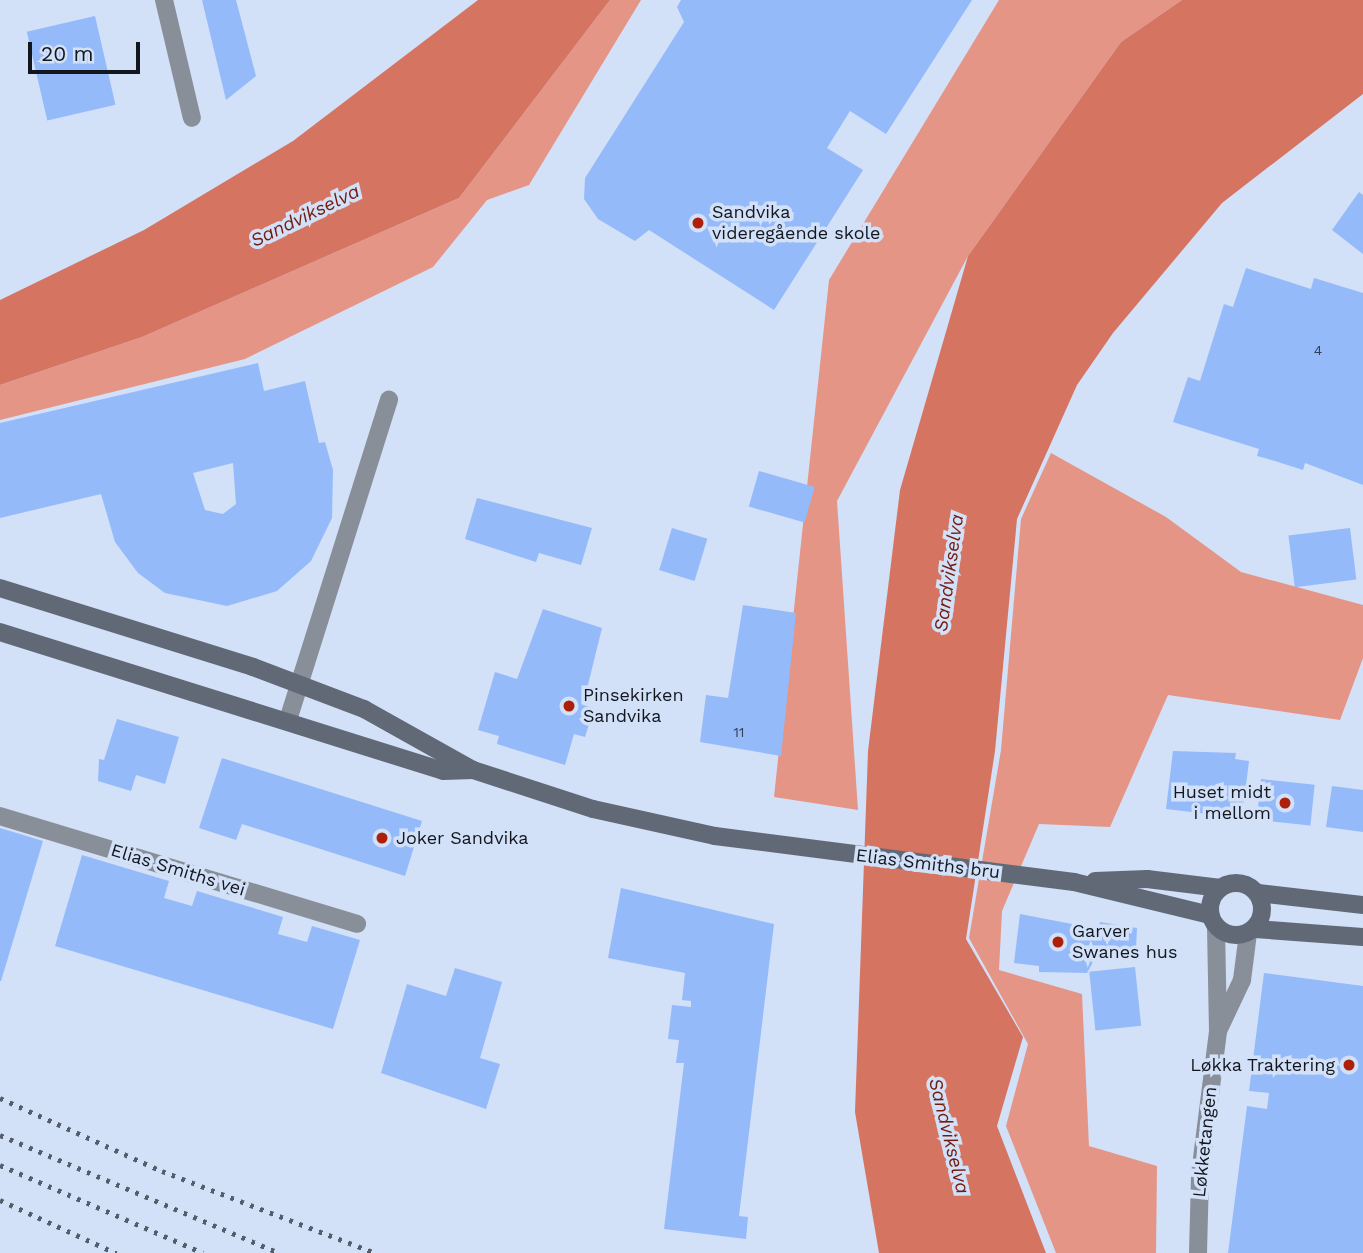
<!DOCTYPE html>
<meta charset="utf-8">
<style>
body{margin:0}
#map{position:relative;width:1363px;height:1253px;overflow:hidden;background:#d2e0f8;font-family:"Work Sans",sans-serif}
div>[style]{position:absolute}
.green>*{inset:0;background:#e49586}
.water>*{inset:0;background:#d67462}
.building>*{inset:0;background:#95bafa;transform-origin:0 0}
.street>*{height:18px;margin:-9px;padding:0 9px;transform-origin:9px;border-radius:9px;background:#898f99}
.secondary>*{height:18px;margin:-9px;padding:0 9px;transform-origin:9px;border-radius:9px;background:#616977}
.secondary>.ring{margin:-9px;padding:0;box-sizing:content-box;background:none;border:18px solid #616977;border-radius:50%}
.rail>*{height:5px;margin-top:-2.5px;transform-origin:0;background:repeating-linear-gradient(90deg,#555d6b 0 3.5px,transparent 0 10.5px)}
.dots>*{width:19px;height:19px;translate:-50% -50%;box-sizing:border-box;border:4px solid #d2e0f8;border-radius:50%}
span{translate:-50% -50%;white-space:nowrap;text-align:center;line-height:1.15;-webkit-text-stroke:7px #d2e0f8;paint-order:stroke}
.number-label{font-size:14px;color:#334056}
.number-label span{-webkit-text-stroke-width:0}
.poi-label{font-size:18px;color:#12171f}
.left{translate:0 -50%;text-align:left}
.right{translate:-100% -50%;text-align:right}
.street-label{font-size:18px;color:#12171f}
.water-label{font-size:19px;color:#741b0e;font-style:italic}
.scale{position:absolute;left:28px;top:42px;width:112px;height:32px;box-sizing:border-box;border:4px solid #12171f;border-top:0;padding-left:9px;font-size:21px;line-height:24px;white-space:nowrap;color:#12171f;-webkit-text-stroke:5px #d2e0f8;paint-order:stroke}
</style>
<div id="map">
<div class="green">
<i style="clip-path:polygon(610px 0,641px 0,529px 185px,487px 200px,433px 267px,245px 359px,0 420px,0 385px,142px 337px,459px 198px)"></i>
<i style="clip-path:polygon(999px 0,1182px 0,1121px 42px,968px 256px,837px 501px,858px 810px,774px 797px,829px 280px)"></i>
<i style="clip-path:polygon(1051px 453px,1166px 517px,1241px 572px,1363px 605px,1363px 658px,1340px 720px,1168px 695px,1110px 827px,1039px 824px,1002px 911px,999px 970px,1082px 994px,1089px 1146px,1157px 1166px,1156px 1253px,1056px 1253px,1006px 1126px,1028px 1044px,969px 938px,1001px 750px,1021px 519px)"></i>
</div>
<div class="water">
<i style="clip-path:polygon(478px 0,610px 0,459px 198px,142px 337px,0 385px,0 300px,144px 230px,293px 141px)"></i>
<i style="clip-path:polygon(1182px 0,1363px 0,1363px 94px,1222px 203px,1113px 333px,1077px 385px,1017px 519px,995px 751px,966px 939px,1023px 1037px,997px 1126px,1046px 1253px,879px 1253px,855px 1112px,868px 751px,900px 490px,968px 256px,1121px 42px)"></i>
</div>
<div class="building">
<i style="clip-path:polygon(202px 0,236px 0,256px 76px,226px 100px)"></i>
<i style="clip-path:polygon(681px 0,972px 0,886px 134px,850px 111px,827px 148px,863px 170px,774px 310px,649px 230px,635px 241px,598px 219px,584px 199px,585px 178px,684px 22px,677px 7px)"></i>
<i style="left:95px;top:16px;width:91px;height:70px;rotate:77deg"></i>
<i style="clip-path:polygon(1359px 192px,1363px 195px,1363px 254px,1332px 230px)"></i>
<i style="clip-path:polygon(1246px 268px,1311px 289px,1314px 278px,1363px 293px,1363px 485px,1305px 463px,1303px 470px,1265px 458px,1257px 456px,1259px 449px,1173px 422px,1188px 377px,1200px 381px,1224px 304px,1233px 307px)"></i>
<i style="clip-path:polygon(evenodd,258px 363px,264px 391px,305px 381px,319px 443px,325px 442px,333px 470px,332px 518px,311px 561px,277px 591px,227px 606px,165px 593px,138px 573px,115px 542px,101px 494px,0 518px,0 423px,258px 363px,233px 463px,236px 504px,223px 514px,205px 510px,193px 473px,233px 463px)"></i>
<i style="left:759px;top:471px;width:58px;height:37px;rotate:16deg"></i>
<i style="clip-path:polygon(477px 498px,592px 528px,581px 565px,539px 553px,536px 562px,465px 539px)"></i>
<i style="left:672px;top:528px;width:37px;height:44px;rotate:17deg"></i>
<i style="left:1350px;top:528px;width:52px;height:62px;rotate:83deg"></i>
<i style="clip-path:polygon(743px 605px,796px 613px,781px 756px,700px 742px,706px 695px,728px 698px)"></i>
<i style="clip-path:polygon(543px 609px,602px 628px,583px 705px,594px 708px,585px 737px,574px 734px,565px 765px,497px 744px,499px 736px,478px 730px,495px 672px,517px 679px)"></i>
<i style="clip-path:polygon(117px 719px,179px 737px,165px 784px,136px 775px,131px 791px,98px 781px,99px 759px,104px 760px)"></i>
<i style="clip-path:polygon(1173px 751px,1236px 753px,1235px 759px,1249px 761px,1242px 818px,1166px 809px)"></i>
<i style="clip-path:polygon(222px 758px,422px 821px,405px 876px,242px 824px,236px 840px,199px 828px)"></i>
<i style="left:1261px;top:779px;width:54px;height:41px;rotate:6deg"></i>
<i style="clip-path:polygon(1332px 786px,1363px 790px,1363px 832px,1326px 827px)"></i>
<i style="clip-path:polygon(0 828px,43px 841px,1px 981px,0 981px)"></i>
<i style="clip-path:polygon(82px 855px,169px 881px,164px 898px,192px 906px,197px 891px,283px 917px,278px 934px,307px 942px,312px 926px,360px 940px,333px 1029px,55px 946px)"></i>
<i style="clip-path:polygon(621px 888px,774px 924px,739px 1216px,748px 1217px,746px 1239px,664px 1229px,684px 1063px,676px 1063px,679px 1040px,668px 1039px,672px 1005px,691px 1007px,691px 1001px,682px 1000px,685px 973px,608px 958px)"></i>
<i style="clip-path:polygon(1020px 914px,1098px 929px,1100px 922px,1137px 928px,1136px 948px,1098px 953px,1087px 973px,1039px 972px,1039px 966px,1014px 963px)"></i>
<i style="left:1135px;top:967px;width:59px;height:46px;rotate:84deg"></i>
<i style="clip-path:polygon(455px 968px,502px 982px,480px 1058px,500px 1064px,486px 1109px,381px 1073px,407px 984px,446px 996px)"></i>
<i style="clip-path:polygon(1264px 973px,1363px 986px,1363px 1253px,1228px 1253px,1247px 1106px,1267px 1109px,1269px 1093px,1249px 1091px)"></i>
</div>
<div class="street">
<i style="left:164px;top:0;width:121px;rotate:76.7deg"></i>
<i style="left:288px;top:720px;width:336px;rotate:-72.5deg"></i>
<i style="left:0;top:816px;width:373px;rotate:16.8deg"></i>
<i style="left:1218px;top:1031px;width:56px;rotate:-64.8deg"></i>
<i style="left:1242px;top:980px;width:47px;rotate:-82.7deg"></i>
<i style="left:1198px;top:1253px;width:79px;rotate:-88.5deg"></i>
<i style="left:1200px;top:1174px;width:144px;rotate:-82.8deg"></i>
<i style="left:1218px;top:1031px;width:104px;rotate:-91.1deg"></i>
</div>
<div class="secondary">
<i style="left:0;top:588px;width:265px;rotate:17.3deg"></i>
<i style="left:253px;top:667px;width:119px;rotate:20.7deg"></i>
<i style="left:364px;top:709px;width:125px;rotate:29.2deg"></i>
<i style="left:473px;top:770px;width:126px;rotate:18deg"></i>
<i style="left:593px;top:809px;width:125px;rotate:12.5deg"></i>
<i style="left:715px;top:836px;width:362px;rotate:7.3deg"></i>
<i style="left:1074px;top:882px;width:140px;rotate:13.6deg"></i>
<i style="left:0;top:632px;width:464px;rotate:17.4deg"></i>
<i style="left:443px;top:771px;width:30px;rotate:-2deg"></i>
<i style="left:1095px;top:881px;width:52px;rotate:-2.2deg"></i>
<i style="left:1147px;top:879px;width:74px;rotate:7deg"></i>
<i class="ring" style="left:1210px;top:883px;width:34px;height:34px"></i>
<i style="left:1258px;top:893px;width:106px;rotate:6.5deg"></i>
<i style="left:1255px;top:929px;width:108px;rotate:4.2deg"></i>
</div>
<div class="rail">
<i style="left:0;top:1098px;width:178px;rotate:24.3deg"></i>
<i style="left:162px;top:1171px;width:229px;rotate:21deg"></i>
<i style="left:0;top:1135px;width:304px;rotate:22.9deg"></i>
<i style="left:0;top:1165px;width:221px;rotate:23.4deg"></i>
<i style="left:0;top:1200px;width:128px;rotate:24.6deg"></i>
</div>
<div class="dots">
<i style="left:698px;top:223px;background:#ad1f08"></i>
<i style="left:569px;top:706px;background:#ad1f08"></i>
<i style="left:1285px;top:803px;background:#ad1f08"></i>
<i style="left:382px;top:838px;background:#ad1f08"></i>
<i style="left:1058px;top:942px;background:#ad1f08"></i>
<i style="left:1349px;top:1065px;background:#ad1f08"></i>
</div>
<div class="number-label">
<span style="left:1318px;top:350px">4</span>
<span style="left:739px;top:732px">11</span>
</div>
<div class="poi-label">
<span class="left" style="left:712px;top:223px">Sandvika<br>videregående skole</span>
<span class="left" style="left:583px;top:706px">Pinsekirken<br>Sandvika</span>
<span class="right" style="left:1271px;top:803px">Huset midt<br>i mellom</span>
<span class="left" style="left:396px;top:838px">Joker Sandvika</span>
<span class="left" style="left:1072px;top:942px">Garver<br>Swanes hus</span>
<span class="right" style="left:1335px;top:1065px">Løkka Traktering</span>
</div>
<div class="street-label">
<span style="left:928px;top:864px;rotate:7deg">Elias Smiths bru</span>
<span style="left:178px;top:870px;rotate:17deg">Elias Smiths vei</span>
<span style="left:1205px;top:1142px;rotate:-84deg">Løkketangen</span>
</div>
<div class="water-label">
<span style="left:305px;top:216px;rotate:-26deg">Sandvikselva</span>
<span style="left:949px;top:573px;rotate:-82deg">Sandvikselva</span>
<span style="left:949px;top:1136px;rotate:76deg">Sandvikselva</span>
</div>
<div class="scale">20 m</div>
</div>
